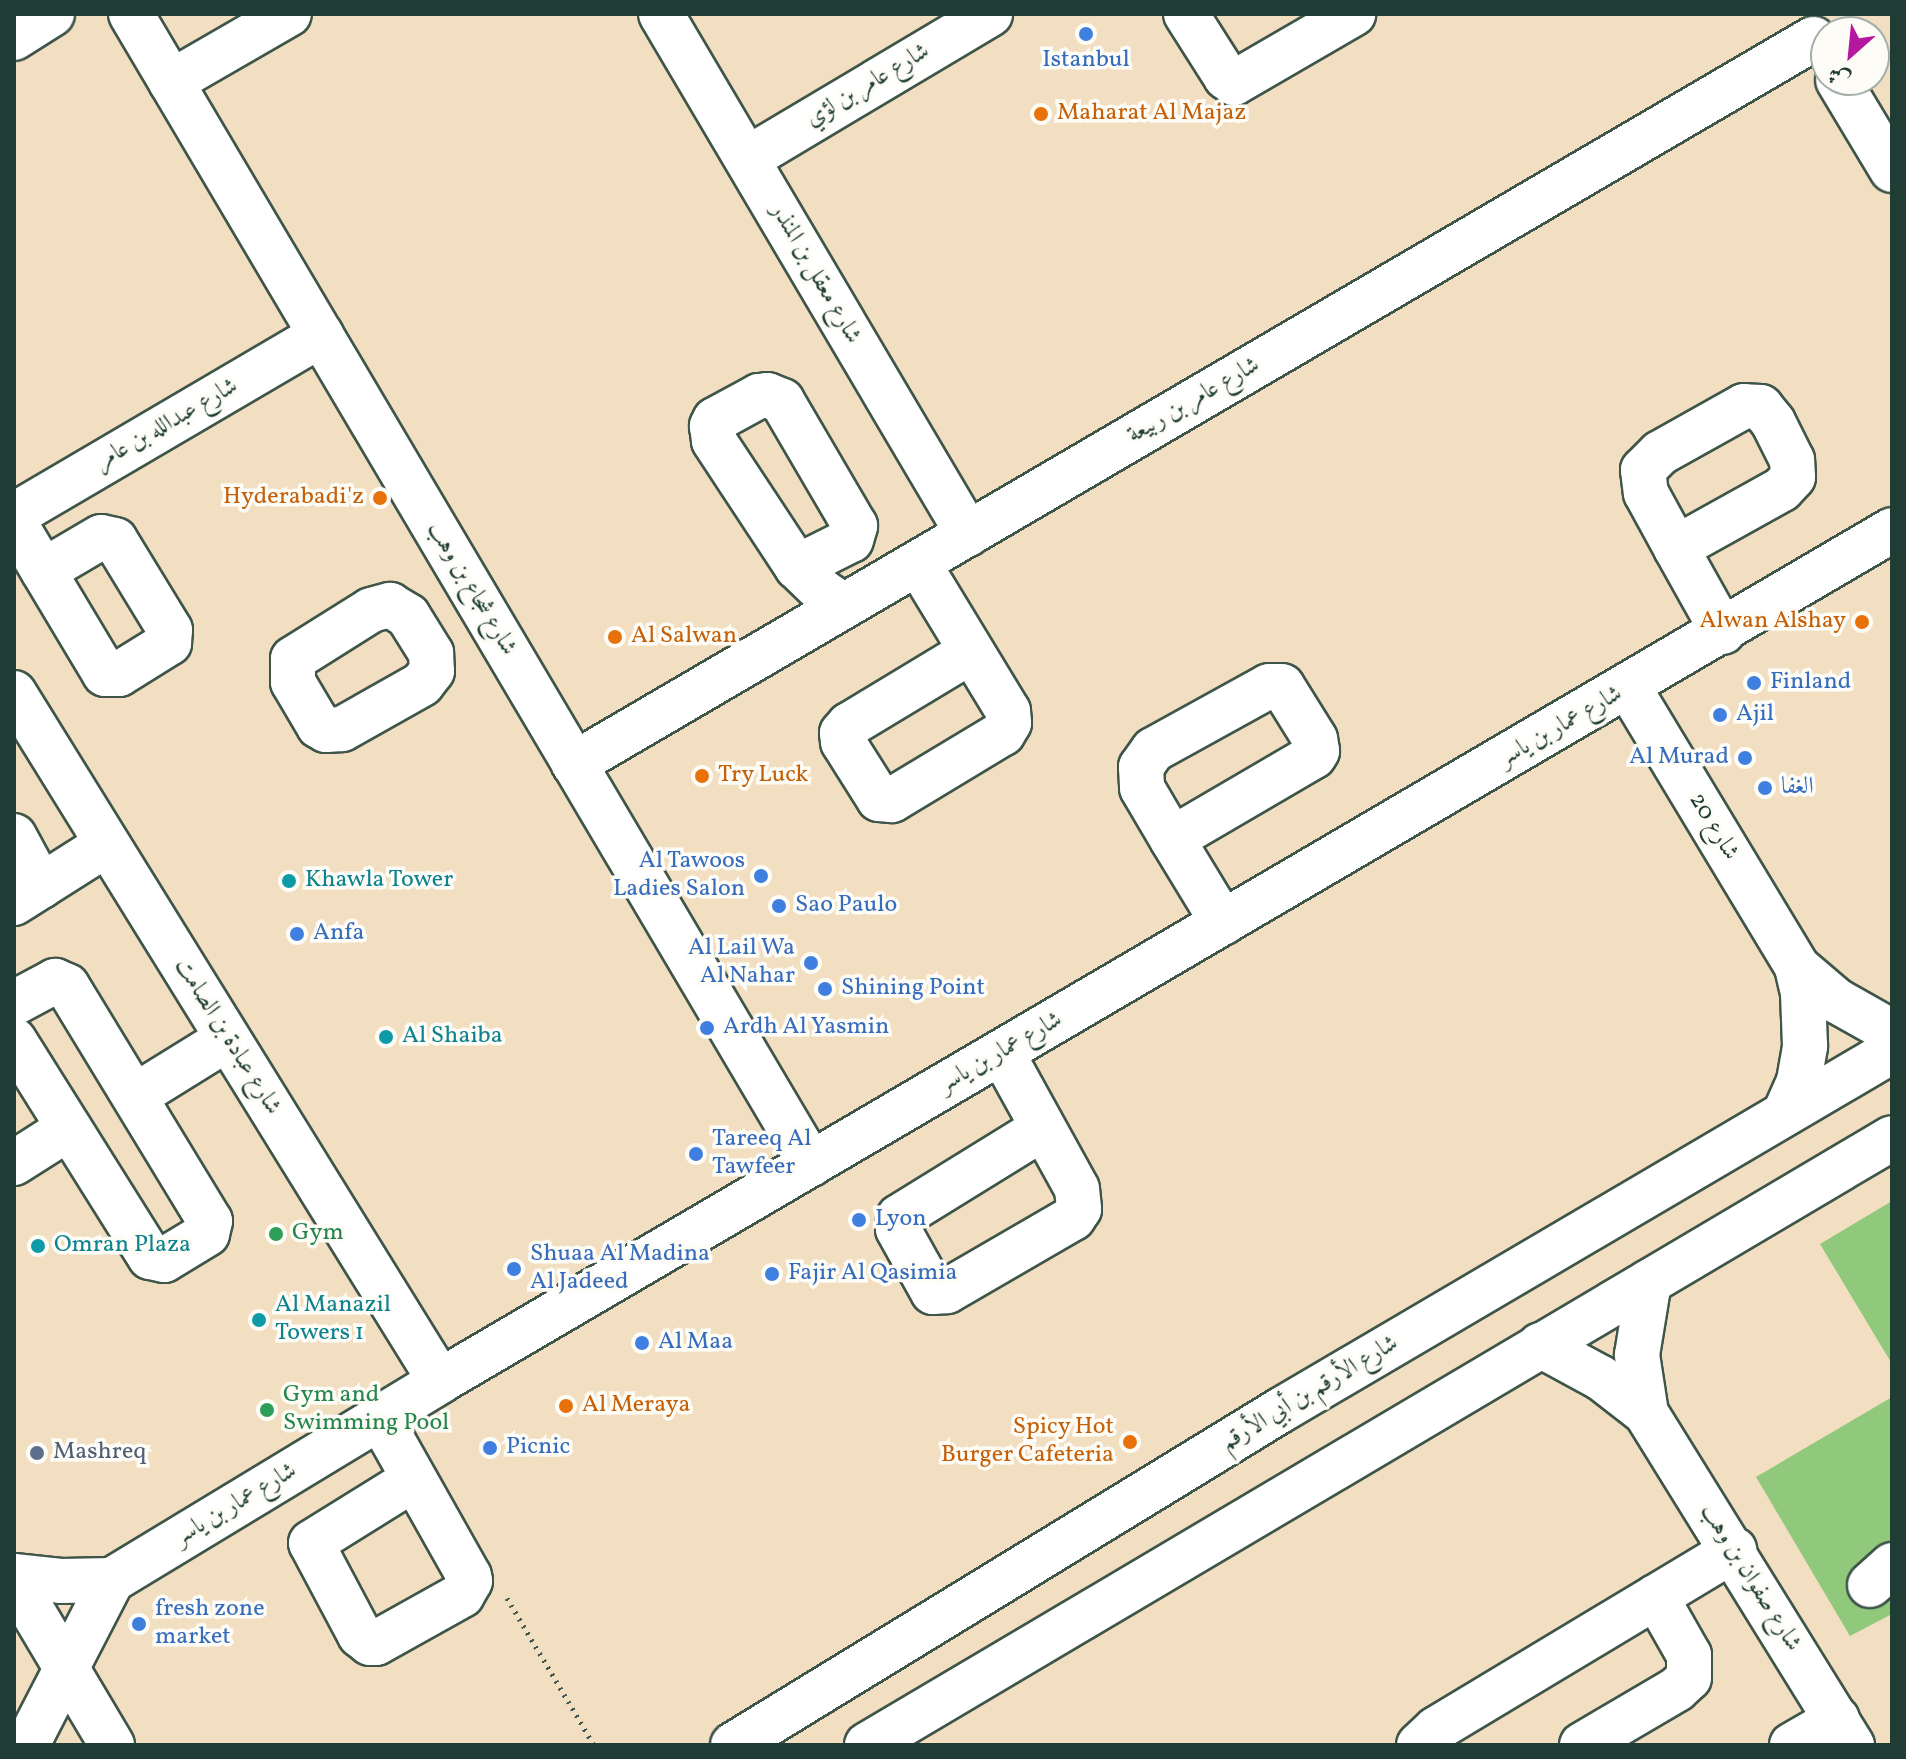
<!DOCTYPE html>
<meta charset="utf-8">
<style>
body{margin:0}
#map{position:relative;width:1906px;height:1759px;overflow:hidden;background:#f2dfc1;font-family:Vollkorn,Amiri,serif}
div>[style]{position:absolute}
.green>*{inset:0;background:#90c97c}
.path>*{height:5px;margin-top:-2.5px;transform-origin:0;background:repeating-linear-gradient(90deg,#3f5549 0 2px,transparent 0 8px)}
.roads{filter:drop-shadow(2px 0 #3f5549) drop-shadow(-2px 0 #3f5549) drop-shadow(0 2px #3f5549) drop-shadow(0 -2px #3f5549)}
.minor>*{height:44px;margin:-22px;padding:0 22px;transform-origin:22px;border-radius:22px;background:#fff}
.highway>*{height:44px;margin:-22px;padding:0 22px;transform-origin:22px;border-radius:22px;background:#fff}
.dots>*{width:22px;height:22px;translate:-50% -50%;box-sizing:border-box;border:4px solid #fdfcf7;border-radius:50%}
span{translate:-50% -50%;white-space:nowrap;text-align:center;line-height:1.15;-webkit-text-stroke:7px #fdfcf7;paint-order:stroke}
.shop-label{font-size:24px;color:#366cbe}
.left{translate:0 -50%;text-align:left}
.right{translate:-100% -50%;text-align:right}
.street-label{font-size:24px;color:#1f3d34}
.food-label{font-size:24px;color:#c56008}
.culture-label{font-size:24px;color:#0d838f}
.leisure-label{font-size:24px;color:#27864d}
.service-label{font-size:24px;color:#4e5e75}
.frame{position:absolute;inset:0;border:16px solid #1f3d34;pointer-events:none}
.north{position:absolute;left:1810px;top:16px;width:80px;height:80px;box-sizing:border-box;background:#fdfcf7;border:2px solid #a4b0a9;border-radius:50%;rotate:207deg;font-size:22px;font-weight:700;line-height:32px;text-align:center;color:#1f3d34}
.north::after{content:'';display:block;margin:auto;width:28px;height:36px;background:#b5179e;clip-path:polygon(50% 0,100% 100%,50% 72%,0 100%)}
</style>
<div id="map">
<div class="green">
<i style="clip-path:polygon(1892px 1201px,1892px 1364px,1820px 1244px)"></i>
<i style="clip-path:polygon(1892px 1397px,1892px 1614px,1850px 1636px,1756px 1477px)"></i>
</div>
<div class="path">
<i style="left:507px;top:1598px;width:171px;rotate:59.4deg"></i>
</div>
<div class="roads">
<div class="minor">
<i style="left:131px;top:14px;width:1336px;rotate:59.4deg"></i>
<i style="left:661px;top:14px;width:604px;rotate:59.44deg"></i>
<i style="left:1186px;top:14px;width:75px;rotate:57.6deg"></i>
<i style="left:1226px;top:77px;width:10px;rotate:37deg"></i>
<i style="left:1234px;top:83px;width:138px;rotate:-30.1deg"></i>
<i style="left:14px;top:38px;width:45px;rotate:-32.3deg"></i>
<i style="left:1838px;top:80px;width:105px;rotate:59deg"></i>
<i style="left:171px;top:82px;width:136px;rotate:-30deg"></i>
<i style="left:747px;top:159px;width:283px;rotate:-30.8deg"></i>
<i style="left:14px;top:515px;width:356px;rotate:-30.4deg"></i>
<i style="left:14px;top:522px;width:177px;rotate:59.1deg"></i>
<i style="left:105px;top:674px;width:14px"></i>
<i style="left:119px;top:674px;width:59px;rotate:-31.8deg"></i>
<i style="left:169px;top:643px;width:13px;rotate:-86deg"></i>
<i style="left:170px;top:630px;width:105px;rotate:-121.4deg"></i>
<i style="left:115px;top:540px;width:14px;rotate:-168deg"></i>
<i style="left:101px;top:537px;width:67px;rotate:149.6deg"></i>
<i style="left:1676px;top:548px;width:121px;rotate:-29.1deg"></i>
<i style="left:1782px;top:489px;width:16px;rotate:-47deg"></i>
<i style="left:1793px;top:477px;width:17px;rotate:-93deg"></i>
<i style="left:1792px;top:460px;width:42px;rotate:-116.6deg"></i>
<i style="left:1773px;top:422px;width:19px;rotate:-129deg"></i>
<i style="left:1761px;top:407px;width:17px;rotate:-177deg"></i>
<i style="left:1744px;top:406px;width:96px;rotate:150.8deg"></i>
<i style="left:1660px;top:453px;width:24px;rotate:135deg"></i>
<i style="left:1643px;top:470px;width:23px;rotate:83deg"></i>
<i style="left:1646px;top:493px;width:63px;rotate:61.4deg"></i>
<i style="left:1676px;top:548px;width:96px;rotate:60.8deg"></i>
<i style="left:918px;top:563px;width:173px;rotate:58.7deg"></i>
<i style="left:1008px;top:711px;width:12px;rotate:85deg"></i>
<i style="left:1009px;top:723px;width:12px;rotate:121deg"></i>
<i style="left:1003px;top:733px;width:130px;rotate:148.9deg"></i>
<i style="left:892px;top:800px;width:13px;rotate:-176deg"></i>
<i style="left:879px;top:799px;width:67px;rotate:-122.3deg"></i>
<i style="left:843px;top:742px;width:9px;rotate:-96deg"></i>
<i style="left:842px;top:733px;width:11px;rotate:-49deg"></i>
<i style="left:849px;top:725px;width:141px;rotate:-31.1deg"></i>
<i style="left:797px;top:567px;width:60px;rotate:-26.6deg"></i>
<i style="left:851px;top:540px;width:15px;rotate:-74deg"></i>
<i style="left:855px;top:526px;width:145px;rotate:-120.3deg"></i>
<i style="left:782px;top:401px;width:16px;rotate:-158deg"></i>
<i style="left:767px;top:395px;width:8px;rotate:173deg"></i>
<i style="left:759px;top:396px;width:50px;rotate:151.4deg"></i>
<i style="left:715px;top:420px;width:7px;rotate:117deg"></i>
<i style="left:712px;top:426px;width:15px;rotate:82deg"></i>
<i style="left:714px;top:441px;width:151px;rotate:56.6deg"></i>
<i style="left:797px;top:567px;width:36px;rotate:44deg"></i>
<i style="left:823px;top:592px;width:25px;rotate:34deg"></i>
<i style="left:390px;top:605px;width:21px;rotate:31deg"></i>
<i style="left:408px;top:616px;width:44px;rotate:58.1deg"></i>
<i style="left:431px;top:653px;width:18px;rotate:87deg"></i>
<i style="left:432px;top:671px;width:16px;rotate:128deg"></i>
<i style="left:422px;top:684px;width:92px;rotate:150.6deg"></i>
<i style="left:342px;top:729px;width:16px;rotate:176deg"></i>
<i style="left:326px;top:730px;width:8px;rotate:-150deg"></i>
<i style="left:319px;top:726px;width:51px;rotate:-120.6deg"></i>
<i style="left:293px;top:682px;width:23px;rotate:-90deg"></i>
<i style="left:293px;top:659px;width:92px;rotate:-32.1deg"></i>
<i style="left:371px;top:610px;width:20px;rotate:-15deg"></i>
<i style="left:1629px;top:688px;width:326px;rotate:58.9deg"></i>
<i style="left:1797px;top:967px;width:52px;rotate:40.4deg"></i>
<i style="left:1837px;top:1001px;width:63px;rotate:29.4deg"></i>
<i style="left:14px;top:693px;width:809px;rotate:58.23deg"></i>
<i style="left:574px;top:764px;width:1436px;rotate:-30.33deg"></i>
<i style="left:14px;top:836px;width:57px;rotate:61.6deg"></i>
<i style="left:1172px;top:839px;width:164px;rotate:-30.3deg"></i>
<i style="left:1314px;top:756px;width:6px;rotate:-59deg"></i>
<i style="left:1317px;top:751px;width:12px;rotate:-99deg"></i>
<i style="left:1315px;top:739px;width:62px;rotate:-121.9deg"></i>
<i style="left:1282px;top:686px;width:13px;rotate:180deg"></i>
<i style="left:1269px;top:686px;width:132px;rotate:151.1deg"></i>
<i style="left:1153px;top:750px;width:21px;rotate:125deg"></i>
<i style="left:1141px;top:767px;width:21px;rotate:87deg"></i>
<i style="left:1142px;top:788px;width:59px;rotate:59.5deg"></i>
<i style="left:1172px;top:839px;width:98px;rotate:58.7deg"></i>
<i style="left:14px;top:903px;width:110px;rotate:-32.4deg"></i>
<i style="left:14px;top:1003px;width:47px;rotate:-28.2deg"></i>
<i style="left:55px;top:981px;width:13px;rotate:23deg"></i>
<i style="left:67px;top:986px;width:275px;rotate:58.7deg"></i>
<i style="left:210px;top:1221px;width:13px;rotate:103deg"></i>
<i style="left:207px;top:1234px;width:50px;rotate:148.8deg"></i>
<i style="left:164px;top:1260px;width:14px;rotate:-168deg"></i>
<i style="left:150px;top:1257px;width:256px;rotate:-122.1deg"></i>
<i style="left:1002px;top:1053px;width:155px;rotate:61.1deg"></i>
<i style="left:1077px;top:1189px;width:20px;rotate:84deg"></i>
<i style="left:1079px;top:1209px;width:11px;rotate:124deg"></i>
<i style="left:1073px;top:1218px;width:146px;rotate:149.9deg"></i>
<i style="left:947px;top:1291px;width:14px;rotate:176deg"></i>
<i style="left:933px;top:1292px;width:72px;rotate:-119.1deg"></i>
<i style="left:898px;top:1229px;width:12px;rotate:-85deg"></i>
<i style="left:899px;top:1217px;width:169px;rotate:-31.7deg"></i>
<i style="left:135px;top:1096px;width:108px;rotate:-31.8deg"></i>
<i style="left:1785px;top:1113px;width:35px;rotate:-66deg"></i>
<i style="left:1799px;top:1081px;width:36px;rotate:-80deg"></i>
<i style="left:1805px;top:1046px;width:53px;rotate:-92.2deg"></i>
<i style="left:1803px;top:993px;width:27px;rotate:-103deg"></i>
<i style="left:14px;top:1163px;width:65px;rotate:-32.5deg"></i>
<i style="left:1540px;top:1345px;width:69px;rotate:28.4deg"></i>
<i style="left:1601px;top:1378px;width:57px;rotate:37.9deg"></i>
<i style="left:1646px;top:1413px;width:391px;rotate:58.2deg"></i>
<i style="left:1646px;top:1413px;width:59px;rotate:-98.8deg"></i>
<i style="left:1637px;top:1355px;width:74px;rotate:-80.7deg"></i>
<i style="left:380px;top:1418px;width:181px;rotate:60.6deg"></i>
<i style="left:469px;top:1576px;width:5px;rotate:79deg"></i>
<i style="left:470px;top:1581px;width:16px;rotate:120deg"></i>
<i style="left:462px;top:1595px;width:98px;rotate:150.8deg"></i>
<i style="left:376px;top:1643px;width:6px;rotate:180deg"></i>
<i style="left:370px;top:1643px;width:13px;rotate:-141deg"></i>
<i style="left:360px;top:1635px;width:104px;rotate:-118deg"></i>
<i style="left:311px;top:1543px;width:121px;rotate:-31.9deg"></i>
<i style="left:14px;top:1576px;width:47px;rotate:6.1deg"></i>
<i style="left:61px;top:1581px;width:51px;rotate:-1.1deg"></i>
<i style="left:112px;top:1580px;width:384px;rotate:-31.2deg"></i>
<i style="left:440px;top:1381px;width:1683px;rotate:-30.37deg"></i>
<i style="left:14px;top:1580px;width:192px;rotate:59.3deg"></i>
<i style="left:1870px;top:1585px;width:30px;rotate:-42deg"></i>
<i style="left:67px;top:1667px;width:98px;rotate:-62.7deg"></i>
<i style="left:733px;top:1745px;width:642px;rotate:-31.44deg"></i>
<i style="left:1281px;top:1410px;width:709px;rotate:-30.44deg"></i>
<i style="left:867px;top:1745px;width:1191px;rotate:-30.63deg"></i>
<i style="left:1419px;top:1745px;width:23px;rotate:-43deg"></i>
<i style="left:1436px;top:1729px;width:348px;rotate:-31deg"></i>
<i style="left:1582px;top:1745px;width:110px;rotate:-30.5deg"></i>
<i style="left:1677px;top:1689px;width:16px;rotate:-43deg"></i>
<i style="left:1689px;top:1678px;width:23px;rotate:-90deg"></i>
<i style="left:1689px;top:1655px;width:67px;rotate:-119.6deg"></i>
<i style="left:1792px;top:1745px;width:52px;rotate:-30deg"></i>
</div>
<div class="highway">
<i style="left:33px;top:1733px;width:74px;rotate:-62.7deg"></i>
</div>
</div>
<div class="dots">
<i style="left:1086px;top:34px;background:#3f7fe0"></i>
<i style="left:1041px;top:114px;background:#e8710a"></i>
<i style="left:380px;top:498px;background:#e8710a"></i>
<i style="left:1862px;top:622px;background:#e8710a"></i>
<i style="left:615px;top:637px;background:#e8710a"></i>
<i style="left:1754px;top:683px;background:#3f7fe0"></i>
<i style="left:1720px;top:715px;background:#3f7fe0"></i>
<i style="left:1745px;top:758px;background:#3f7fe0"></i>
<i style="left:702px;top:776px;background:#e8710a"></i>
<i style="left:1765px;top:788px;background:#3f7fe0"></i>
<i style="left:761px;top:876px;background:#3f7fe0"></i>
<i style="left:289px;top:881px;background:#0f9aa8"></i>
<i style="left:779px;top:906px;background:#3f7fe0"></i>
<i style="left:297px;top:934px;background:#3f7fe0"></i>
<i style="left:811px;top:963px;background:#3f7fe0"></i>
<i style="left:825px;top:989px;background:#3f7fe0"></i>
<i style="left:707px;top:1028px;background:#3f7fe0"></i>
<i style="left:386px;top:1037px;background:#0f9aa8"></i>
<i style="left:696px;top:1154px;background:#3f7fe0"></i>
<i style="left:859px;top:1220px;background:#3f7fe0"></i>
<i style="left:276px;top:1234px;background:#2e9e5b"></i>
<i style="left:38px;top:1246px;background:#0f9aa8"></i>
<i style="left:514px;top:1269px;background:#3f7fe0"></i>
<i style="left:772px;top:1274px;background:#3f7fe0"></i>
<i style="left:259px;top:1320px;background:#0f9aa8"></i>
<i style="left:642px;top:1343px;background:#3f7fe0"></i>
<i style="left:566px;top:1406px;background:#e8710a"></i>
<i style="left:267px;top:1410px;background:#2e9e5b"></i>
<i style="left:1130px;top:1442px;background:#e8710a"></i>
<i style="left:490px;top:1448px;background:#3f7fe0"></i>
<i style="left:37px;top:1453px;background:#5c6f8a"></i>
<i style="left:139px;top:1624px;background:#3f7fe0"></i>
</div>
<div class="shop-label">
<span style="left:1086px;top:61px">Istanbul</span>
<span class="left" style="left:1770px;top:683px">Finland</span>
<span class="left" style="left:1736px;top:715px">Ajil</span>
<span class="right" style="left:1729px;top:758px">Al Murad</span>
<span class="left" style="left:1781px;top:788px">الغفا</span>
<span class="right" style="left:745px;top:876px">Al Tawoos<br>Ladies Salon</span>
<span class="left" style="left:795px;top:906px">Sao Paulo</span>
<span class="left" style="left:313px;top:934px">Anfa</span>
<span class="right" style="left:795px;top:963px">Al Lail Wa<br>Al Nahar</span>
<span class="left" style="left:841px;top:989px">Shining Point</span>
<span class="left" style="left:723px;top:1028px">Ardh Al Yasmin</span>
<span class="left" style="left:712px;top:1154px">Tareeq Al<br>Tawfeer</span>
<span class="left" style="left:875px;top:1220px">Lyon</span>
<span class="left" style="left:530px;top:1269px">Shuaa Al Madina<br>Al Jadeed</span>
<span class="left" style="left:788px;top:1274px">Fajir Al Qasimia</span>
<span class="left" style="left:658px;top:1343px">Al Maa</span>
<span class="left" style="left:506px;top:1448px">Picnic</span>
<span class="left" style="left:155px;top:1624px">fresh zone<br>market</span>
</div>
<div class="street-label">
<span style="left:868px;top:86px;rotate:-31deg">شارع عامر بن لؤي</span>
<span style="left:815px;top:274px;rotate:60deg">شارع معقل بن المنذر</span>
<span style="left:1194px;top:401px;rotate:-30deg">شارع عامر بن ربيعة</span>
<span style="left:167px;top:425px;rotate:-30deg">شارع عبدالله بن عامر</span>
<span style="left:471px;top:589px;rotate:59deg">شارع شجاع بن وهب</span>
<span style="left:1561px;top:727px;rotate:-30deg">شارع عمار بن ياسر</span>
<span style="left:1713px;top:827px;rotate:59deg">شارع 20</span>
<span style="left:227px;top:1037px;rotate:58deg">شارع عبادة بن الصامت</span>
<span style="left:1001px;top:1053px;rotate:-30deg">شارع عمار بن ياسر</span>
<span style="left:1310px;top:1394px;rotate:-31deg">شارع الأرقم بن أبي الأرقم</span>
<span style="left:236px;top:1505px;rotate:-31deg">شارع عمار بن ياسر</span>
<span style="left:1750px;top:1578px;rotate:58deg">شارع صفوان بن وهب</span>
</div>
<div class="food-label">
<span class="left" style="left:1057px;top:114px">Maharat Al Majaz</span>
<span class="right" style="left:364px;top:498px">Hyderabadi'z</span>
<span class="right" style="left:1846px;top:622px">Alwan Alshay</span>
<span class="left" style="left:631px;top:637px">Al Salwan</span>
<span class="left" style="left:718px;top:776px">Try Luck</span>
<span class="left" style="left:582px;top:1406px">Al Meraya</span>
<span class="right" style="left:1114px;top:1442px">Spicy Hot<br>Burger Cafeteria</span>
</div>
<div class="culture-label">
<span class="left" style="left:305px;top:881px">Khawla Tower</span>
<span class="left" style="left:402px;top:1037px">Al Shaiba</span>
<span class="left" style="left:54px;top:1246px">Omran Plaza</span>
<span class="left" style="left:275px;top:1320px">Al Manazil<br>Towers 1</span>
</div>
<div class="leisure-label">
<span class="left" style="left:292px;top:1234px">Gym</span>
<span class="left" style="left:283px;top:1410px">Gym and<br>Swimming Pool</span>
</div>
<div class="service-label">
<span class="left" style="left:53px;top:1453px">Mashreq</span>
</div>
<div class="frame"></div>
<div class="north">ش</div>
</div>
